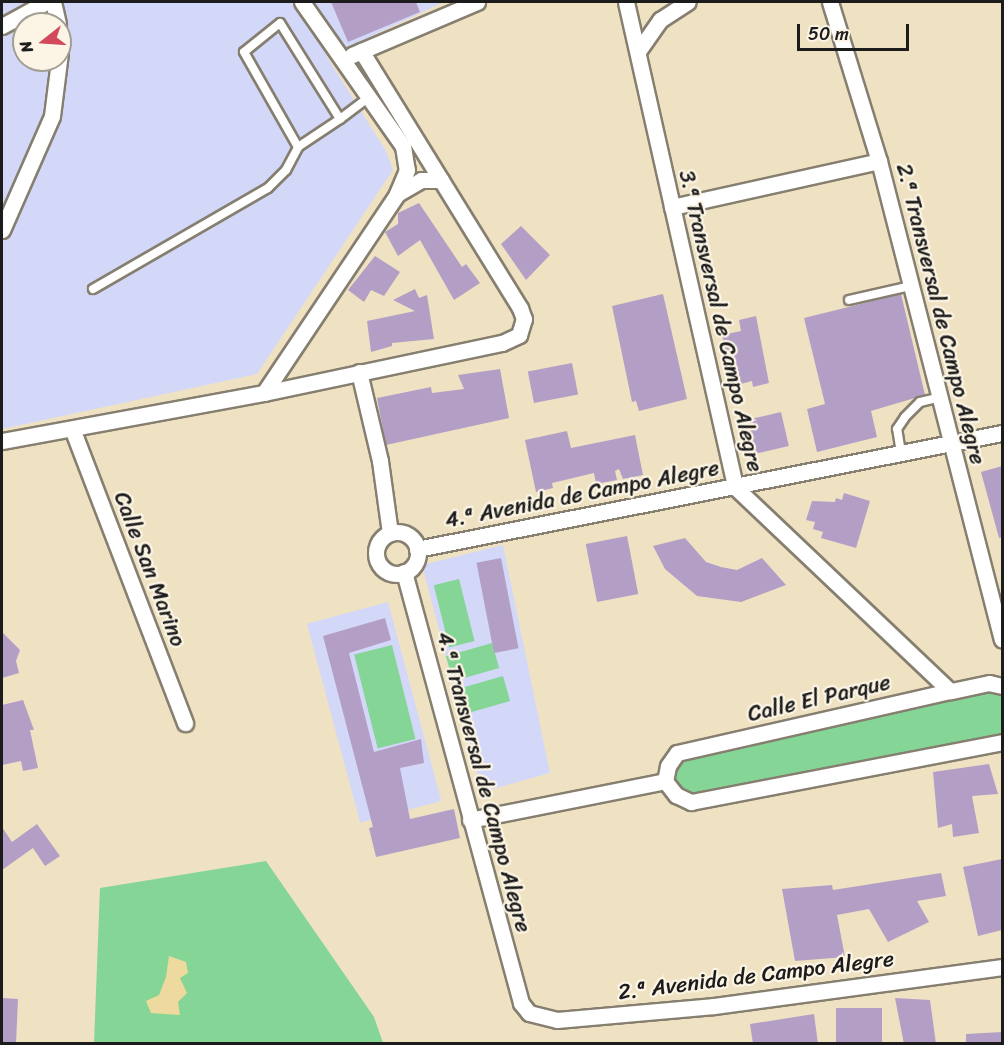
<!DOCTYPE html>
<meta charset="utf-8">
<style>
body{margin:0}
#map{position:relative;width:1004px;height:1045px;overflow:hidden;background:#efe2c3;font-family:Sriracha,sans-serif}
div>[style]{position:absolute}
.built>*{inset:0;background:#d3d8f9;transform-origin:0 0}
.green>*{inset:0;background:#84d596;transform-origin:0 0}
.sand>*{inset:0;background:#eeda9e}
.building>*{inset:0;background:#b39fc6;transform-origin:0 0}
.roads{filter:drop-shadow(2px 0 #867f70) drop-shadow(-2px 0 #867f70) drop-shadow(0 2px #867f70) drop-shadow(0 -2px #867f70)}
.lane>*{height:8px;margin:-4px;padding:0 4px;transform-origin:4px;border-radius:4px;background:#fff}
.street>*{height:15px;margin:-7.5px;padding:0 7.5px;transform-origin:7.5px;border-radius:7.5px;background:#fff}
.street>.ring{margin:-7.5px;padding:0;box-sizing:content-box;background:none;border:15px solid #fff;border-radius:50%}
span{translate:-50% -50%;white-space:nowrap;text-align:center;line-height:1.15;-webkit-text-stroke:4.5px #fcf5e5;paint-order:stroke}
.street-label{font-size:22px;color:#1c1c1c}
.frame{position:absolute;inset:0;border:3px solid #1c1c1c;pointer-events:none}
.north{position:absolute;left:12px;top:12px;width:60px;height:60px;box-sizing:border-box;background:#fcf5e5;border:2px solid #a29e95;border-radius:50%;rotate:253deg;font-size:16px;font-weight:700;line-height:24px;text-align:center;color:#1c1c1c}
.north::after{content:'';display:block;margin:auto;width:21px;height:27px;background:#d1495b;clip-path:polygon(50% 0,100% 100%,50% 72%,0 100%)}
.scale{position:absolute;left:797px;top:24px;width:112px;height:27px;box-sizing:border-box;border:3px solid #1c1c1c;border-top:0;padding-left:8px;font-size:18px;line-height:21px;white-space:nowrap;color:#1c1c1c;-webkit-text-stroke:4px #fcf5e5;paint-order:stroke}
</style>
<div id="map">
<div class="built">
<i style="clip-path:polygon(evenodd,2px 2px,444px 2px,327px 57px,386px 151px,393px 170px,257px 374px,2px 429px,2px 2px,24px 24px,60px 24px,60px 60px,24px 60px,24px 24px)"></i>
<i style="clip-path:polygon(503px 545px,550px 773px,482px 792px,422px 565px)"></i>
<i style="left:388px;top:602px;width:206px;height:84px;rotate:75deg"></i>
</div>
<div class="green">
<i style="left:459px;top:579px;width:64px;height:26px;rotate:76deg"></i>
<i style="left:492px;top:643px;width:26px;height:48px;rotate:74deg"></i>
<i style="left:392px;top:645px;width:97px;height:39px;rotate:76deg"></i>
<i style="left:503px;top:676px;width:26px;height:48px;rotate:74deg"></i>
<i style="clip-path:polygon(1002px 686px,1002px 742px,691px 802px,669px 789px,671px 759px)"></i>
<i style="clip-path:polygon(266px 861px,374px 1017px,383px 1043px,94px 1044px,100px 888px)"></i>
</div>
<div class="sand">
<i style="clip-path:polygon(169px 956px,186px 962px,188px 973px,180px 978px,187px 993px,178px 1002px,180px 1015px,151px 1013px,146px 1001px,159px 995px,166px 977px)"></i>
</div>
<div class="building">
<i style="clip-path:polygon(331px 2px,416px 2px,420px 12px,348px 42px)"></i>
<i style="clip-path:polygon(419px 203px,462px 267px,466px 264px,480px 283px,454px 300px,420px 240px,398px 256px,385px 232px,398px 224px,398px 213px)"></i>
<i style="clip-path:polygon(521px 226px,550px 255px,526px 280px,501px 244px)"></i>
<i style="clip-path:polygon(375px 256px,400px 272px,384px 296px,371px 290px,364px 302px,348px 290px)"></i>
<i style="clip-path:polygon(415px 289px,419px 298px,427px 295px,434px 339px,392px 343px,392px 346px,371px 352px,367px 321px,415px 311px,393px 300px)"></i>
<i style="clip-path:polygon(663px 294px,687px 399px,639px 411px,636px 401px,632px 402px,612px 306px)"></i>
<i style="clip-path:polygon(901px 294px,925px 395px,871px 411px,877px 437px,817px 452px,807px 409px,825px 404px,804px 318px)"></i>
<i style="clip-path:polygon(756px 316px,769px 383px,753px 387px,752px 381px,741px 384px,734px 355px,727px 357px,722px 335px,741px 331px,739px 320px)"></i>
<i style="left:572px;top:363px;width:32px;height:45px;rotate:79deg"></i>
<i style="clip-path:polygon(500px 369px,509px 418px,386px 445px,377px 398px,431px 387px,432px 393px,464px 389px,458px 375px)"></i>
<i style="left:781px;top:412px;width:35px;height:45px;rotate:77deg"></i>
<i style="clip-path:polygon(567px 431px,571px 448px,635px 435px,643px 475px,623px 479px,619px 469px,615px 471px,617px 480px,596px 484px,594px 473px,552px 483px,553px 488px,536px 492px,525px 440px)"></i>
<i style="clip-path:polygon(1002px 466px,1002px 537px,999px 538px,981px 472px)"></i>
<i style="clip-path:polygon(844px 493px,870px 501px,856px 548px,821px 538px,823px 532px,813px 529px,815px 522px,806px 520px,812px 501px,835px 502px,836px 498px,842px 500px)"></i>
<i style="left:627px;top:536px;width:59px;height:42px;rotate:79deg"></i>
<i style="clip-path:polygon(685px 538px,706px 562px,721px 567px,737px 570px,762px 558px,786px 585px,741px 602px,697px 596px,665px 569px,653px 546px)"></i>
<i style="left:501px;top:558px;width:92px;height:25px;rotate:79deg"></i>
<i style="clip-path:polygon(385px 618px,391px 640px,349px 653px,374px 752px,421px 739px,424px 763px,400px 768px,410px 819px,454px 809px,460px 838px,376px 857px,369px 828px,373px 827px,323px 636px)"></i>
<i style="clip-path:polygon(2px 632px,20px 650px,16px 661px,19px 673px,2px 678px)"></i>
<i style="clip-path:polygon(23px 700px,34px 730px,30px 730px,38px 768px,23px 771px,21px 761px,2px 765px,2px 705px)"></i>
<i style="clip-path:polygon(989px 764px,998px 794px,972px 796px,979px 833px,953px 837px,952px 824px,938px 828px,933px 772px)"></i>
<i style="clip-path:polygon(37px 824px,60px 856px,45px 866px,33px 848px,2px 870px,2px 827px,12px 842px)"></i>
<i style="clip-path:polygon(1002px 859px,1002px 930px,978px 936px,963px 867px)"></i>
<i style="clip-path:polygon(941px 873px,946px 896px,917px 901px,929px 922px,888px 942px,869px 909px,837px 915px,845px 957px,795px 961px,782px 889px,832px 885px,833px 890px)"></i>
<i style="clip-path:polygon(2px 998px,18px 999px,16px 1044px,2px 1044px)"></i>
<i style="clip-path:polygon(895px 998px,930px 1000px,936px 1044px,904px 1044px)"></i>
<i style="left:882px;top:1008px;width:36px;height:46px;rotate:90deg"></i>
<i style="clip-path:polygon(814px 1014px,818px 1044px,753px 1044px,750px 1024px)"></i>
<i style="clip-path:polygon(1002px 1032px,1002px 1044px,966px 1044px,966px 1034px)"></i>
</div>
<div class="roads">
<div class="lane">
<i style="left:340px;top:119px;width:113px;rotate:-122deg"></i>
<i style="left:280px;top:23px;width:46px;rotate:141.1deg"></i>
<i style="left:244px;top:52px;width:109px;rotate:60.4deg"></i>
<i style="left:298px;top:147px;width:50px;rotate:-33.7deg"></i>
<i style="left:340px;top:119px;width:38px;rotate:-37deg"></i>
<i style="left:93px;top:289px;width:202px;rotate:-30deg"></i>
<i style="left:268px;top:188px;width:25px;rotate:-45deg"></i>
<i style="left:286px;top:170px;width:26px;rotate:-62deg"></i>
<i style="left:849px;top:300px;width:63px;rotate:-12.9deg"></i>
<i style="left:901px;top:453px;width:24px;rotate:-99deg"></i>
<i style="left:897px;top:429px;width:14px;rotate:-56deg"></i>
<i style="left:905px;top:417px;width:21px;rotate:-45deg"></i>
<i style="left:920px;top:402px;width:18px;rotate:-13deg"></i>
</div>
<div class="street">
<i style="left:53px;top:2px;width:23px;rotate:77deg"></i>
<i style="left:302px;top:2px;width:176px;rotate:55deg"></i>
<i style="left:403px;top:146px;width:24px;rotate:81deg"></i>
<i style="left:407px;top:170px;width:26px;rotate:113deg"></i>
<i style="left:626px;top:2px;width:497px;rotate:77.3deg"></i>
<i style="left:735px;top:487px;width:296px;rotate:43.5deg"></i>
<i style="left:830px;top:2px;width:166px;rotate:72.9deg"></i>
<i style="left:879px;top:161px;width:494px;rotate:75.6deg"></i>
<i style="left:2px;top:26px;width:50px;rotate:-28.6deg"></i>
<i style="left:639px;top:50px;width:37px;rotate:-55deg"></i>
<i style="left:660px;top:20px;width:33px;rotate:-33deg"></i>
<i style="left:352px;top:55px;width:136px;rotate:-23deg"></i>
<i style="left:672px;top:207px;width:212px;rotate:-12.5deg"></i>
<i style="left:2px;top:230px;width:124px;rotate:-66.3deg"></i>
<i style="left:52px;top:116px;width:64px;rotate:-82.8deg"></i>
<i style="left:359px;top:372px;width:91px;rotate:76.7deg"></i>
<i style="left:380px;top:461px;width:73px;rotate:82.1deg"></i>
<i style="left:264px;top:393px;width:239px;rotate:-56.2deg"></i>
<i style="left:397px;top:194px;width:28px;rotate:-30deg"></i>
<i style="left:421px;top:180px;width:20px"></i>
<i style="left:73px;top:431px;width:313px;rotate:69deg"></i>
<i style="left:2px;top:441px;width:266px;rotate:-10.4deg"></i>
<i style="left:264px;top:393px;width:243px;rotate:-11.9deg"></i>
<i style="left:502px;top:343px;width:19px;rotate:-25deg"></i>
<i style="left:519px;top:335px;width:17px;rotate:-73deg"></i>
<i style="left:524px;top:319px;width:12px;rotate:-110deg"></i>
<i style="left:520px;top:308px;width:302px;rotate:-121.7deg"></i>
<i class="ring" style="left:376px;top:532px;width:27px;height:27px"></i>
<i style="left:417px;top:549px;width:596px;rotate:-11.22deg"></i>
<i style="left:404px;top:572px;width:447px;rotate:74.8deg"></i>
<i style="left:521px;top:1003px;width:13px;rotate:51deg"></i>
<i style="left:529px;top:1013px;width:29px;rotate:14deg"></i>
<i style="left:557px;top:1020px;width:158px;rotate:-5.1deg"></i>
<i style="left:714px;top:1006px;width:291px;rotate:-7.7deg"></i>
<i style="left:1002px;top:686px;width:13px;rotate:-167deg"></i>
<i style="left:989px;top:683px;width:40px;rotate:168deg"></i>
<i style="left:950px;top:691px;width:280px;rotate:167.2deg"></i>
<i style="left:677px;top:753px;width:16px;rotate:125deg"></i>
<i style="left:668px;top:766px;width:15px;rotate:101deg"></i>
<i style="left:665px;top:781px;width:18px;rotate:52deg"></i>
<i style="left:676px;top:795px;width:17px;rotate:25deg"></i>
<i style="left:691px;top:802px;width:317px;rotate:-10.9deg"></i>
<i style="left:470px;top:820px;width:199px;rotate:-11.3deg"></i>
</div>
</div>
<div class="street-label">
<span style="left:941px;top:314px;rotate:76deg">2.ª Transversal de Campo Alegre</span>
<span style="left:721px;top:321px;rotate:77deg">3.ª Transversal de Campo Alegre</span>
<span style="left:582px;top:494px;rotate:-11deg">4.ª Avenida de Campo Alegre</span>
<span style="left:150px;top:569px;rotate:69deg">Calle San Marino</span>
<span style="left:819px;top:698px;rotate:-13deg">Calle El Parque</span>
<span style="left:484px;top:782px;rotate:75deg">4.ª Transversal de Campo Alegre</span>
<span style="left:756px;top:975px;rotate:-7deg">2.ª Avenida de Campo Alegre</span>
</div>
<div class="frame"></div>
<div class="north">N</div>
<div class="scale">50 m</div>
</div>
